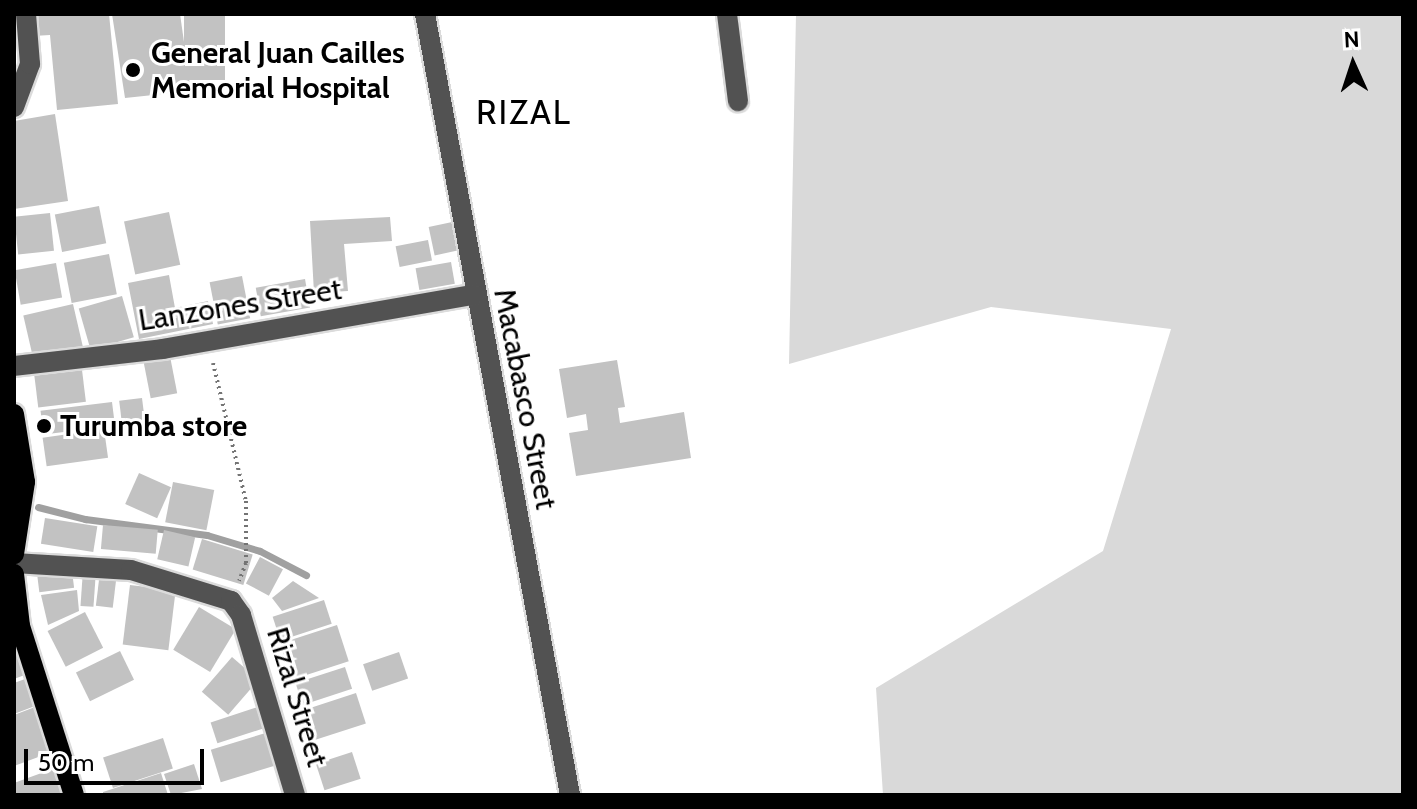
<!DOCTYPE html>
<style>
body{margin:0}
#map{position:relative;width:1417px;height:809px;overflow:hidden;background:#fff;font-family:Cabin,sans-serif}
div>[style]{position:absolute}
.green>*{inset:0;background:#d9d9d9}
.stream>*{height:7px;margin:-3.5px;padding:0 3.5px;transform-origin:3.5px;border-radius:3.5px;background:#a0a0a0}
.building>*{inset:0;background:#c2c2c2;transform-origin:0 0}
.path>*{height:4px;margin-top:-2px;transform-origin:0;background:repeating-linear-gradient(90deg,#747474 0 2px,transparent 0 6px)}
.roads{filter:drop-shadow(2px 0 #dbdbdb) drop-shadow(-2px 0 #dbdbdb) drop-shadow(0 2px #dbdbdb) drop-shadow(0 -2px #dbdbdb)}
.minor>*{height:20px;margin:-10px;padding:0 10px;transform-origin:10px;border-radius:10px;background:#525252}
.major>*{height:20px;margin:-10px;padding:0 10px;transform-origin:10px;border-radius:10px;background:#000}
.dots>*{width:22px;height:22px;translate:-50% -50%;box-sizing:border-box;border:4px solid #fff;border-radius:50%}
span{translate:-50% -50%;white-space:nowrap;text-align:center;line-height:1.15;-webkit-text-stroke:6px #fff;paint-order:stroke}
.poi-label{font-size:30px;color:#000;font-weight:700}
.left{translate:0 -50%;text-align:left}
.street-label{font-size:30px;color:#000}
.quarter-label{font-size:34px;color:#000;letter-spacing:2px}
.frame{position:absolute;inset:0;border:16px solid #000;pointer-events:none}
.north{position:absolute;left:1313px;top:24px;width:80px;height:80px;-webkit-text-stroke:6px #fff;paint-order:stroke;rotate:357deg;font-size:22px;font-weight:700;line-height:32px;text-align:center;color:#000}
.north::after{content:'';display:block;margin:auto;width:28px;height:36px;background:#000;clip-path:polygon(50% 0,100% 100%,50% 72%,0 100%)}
.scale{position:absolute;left:24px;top:749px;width:180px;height:36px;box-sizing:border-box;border:4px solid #000;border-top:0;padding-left:10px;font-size:24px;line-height:28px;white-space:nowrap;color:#000;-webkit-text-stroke:6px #fff;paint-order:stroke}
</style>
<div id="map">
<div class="green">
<i style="clip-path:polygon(796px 14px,1403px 14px,1403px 795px,883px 795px,876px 688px,1103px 551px,1171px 329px,991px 307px,789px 364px)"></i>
</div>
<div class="stream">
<i style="left:38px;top:507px;width:49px;rotate:14.3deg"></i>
<i style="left:85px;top:519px;width:123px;rotate:7.5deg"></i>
<i style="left:207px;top:535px;width:55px;rotate:16.8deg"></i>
<i style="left:260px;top:551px;width:52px;rotate:27.6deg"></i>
</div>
<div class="building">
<i style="clip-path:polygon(31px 14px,109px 14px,118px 104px,57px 110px,50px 35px,33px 36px)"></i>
<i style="clip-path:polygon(112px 14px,180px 14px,191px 91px,125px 98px)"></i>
<i style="left:184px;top:14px;width:41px;height:66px"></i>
<i style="clip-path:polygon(55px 114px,68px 201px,14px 209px,14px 121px)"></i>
<i style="left:99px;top:206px;width:38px;height:45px;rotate:79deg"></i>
<i style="left:169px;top:212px;width:54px;height:46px;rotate:78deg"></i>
<i style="left:50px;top:213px;width:38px;height:36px;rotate:84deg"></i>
<i style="clip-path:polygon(390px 217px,392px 241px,344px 244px,348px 291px,314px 293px,310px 221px)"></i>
<i style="left:457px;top:221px;width:29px;height:29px;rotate:78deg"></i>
<i style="left:428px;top:240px;width:21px;height:33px;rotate:79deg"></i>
<i style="left:109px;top:254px;width:41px;height:46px;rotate:79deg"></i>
<i style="left:451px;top:262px;width:22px;height:36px;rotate:80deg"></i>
<i style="left:56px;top:263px;width:35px;height:42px;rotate:80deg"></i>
<i style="clip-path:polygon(169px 275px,175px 308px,208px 301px,213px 324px,139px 339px,128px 283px)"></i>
<i style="left:242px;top:276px;width:43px;height:33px;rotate:79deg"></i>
<i style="left:305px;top:279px;width:29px;height:50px;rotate:80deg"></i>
<i style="left:122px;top:296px;width:43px;height:45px;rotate:74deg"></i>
<i style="left:73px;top:304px;width:48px;height:51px;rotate:77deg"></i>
<i style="left:169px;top:351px;width:43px;height:27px;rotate:79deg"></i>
<i style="clip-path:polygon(617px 360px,625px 407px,618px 408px,620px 423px,684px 412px,691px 458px,576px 476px,569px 433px,588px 430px,586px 414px,567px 418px,559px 369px)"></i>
<i style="left:82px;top:370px;width:32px;height:48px;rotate:83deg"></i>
<i style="left:142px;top:398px;width:23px;height:23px;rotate:83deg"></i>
<i style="left:112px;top:402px;width:24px;height:72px;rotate:83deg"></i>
<i style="left:104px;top:429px;width:29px;height:62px;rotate:82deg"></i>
<i style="left:139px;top:473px;width:35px;height:34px;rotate:24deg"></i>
<i style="left:173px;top:482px;width:42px;height:41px;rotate:11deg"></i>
<i style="left:45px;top:518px;width:53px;height:26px;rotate:9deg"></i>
<i style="left:103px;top:525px;width:55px;height:24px;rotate:5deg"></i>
<i style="left:164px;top:530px;width:32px;height:30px;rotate:13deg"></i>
<i style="left:202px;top:539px;width:53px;height:32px;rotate:17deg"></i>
<i style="left:260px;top:557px;width:26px;height:30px;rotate:28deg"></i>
<i style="left:83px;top:570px;width:13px;height:36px;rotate:4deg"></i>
<i style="left:72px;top:571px;width:17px;height:35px;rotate:83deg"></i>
<i style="left:100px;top:572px;width:17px;height:34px;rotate:7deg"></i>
<i style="clip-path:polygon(293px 581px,319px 598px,282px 611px,272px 598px)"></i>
<i style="left:130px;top:585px;width:46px;height:60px;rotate:7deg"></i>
<i style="clip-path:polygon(77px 590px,79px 611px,48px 625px,41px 595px)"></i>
<i style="left:324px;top:600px;width:25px;height:54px;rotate:72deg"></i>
<i style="left:199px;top:607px;width:43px;height:50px;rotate:31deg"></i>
<i style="left:85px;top:612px;width:40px;height:42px;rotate:63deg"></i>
<i style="left:337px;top:625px;width:38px;height:60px;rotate:72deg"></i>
<i style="clip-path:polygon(21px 648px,30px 673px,14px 679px,14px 650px)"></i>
<i style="left:120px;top:651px;width:32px;height:49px;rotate:64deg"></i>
<i style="left:399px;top:652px;width:28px;height:38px;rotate:71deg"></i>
<i style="left:232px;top:657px;width:35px;height:46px;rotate:41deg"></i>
<i style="left:345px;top:667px;width:23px;height:52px;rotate:72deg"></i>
<i style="clip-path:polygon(25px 679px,35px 706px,14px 714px,14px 683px)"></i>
<i style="left:356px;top:693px;width:32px;height:53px;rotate:72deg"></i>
<i style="left:261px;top:706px;width:22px;height:53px;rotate:72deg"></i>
<i style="clip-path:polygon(35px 707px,52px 752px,14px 766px,14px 715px)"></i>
<i style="left:272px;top:731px;width:34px;height:64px;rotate:73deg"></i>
<i style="left:163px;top:738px;width:32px;height:63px;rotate:72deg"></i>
<i style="left:352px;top:752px;width:28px;height:38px;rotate:72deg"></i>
<i style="clip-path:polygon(194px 764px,202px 789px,171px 795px,164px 774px)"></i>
<i style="clip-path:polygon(58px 767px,68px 795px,14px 795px,14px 783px)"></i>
<i style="clip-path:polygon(161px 773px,168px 795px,103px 795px,103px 792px)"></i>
</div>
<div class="path">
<i style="left:213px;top:363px;width:142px;rotate:76.6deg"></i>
<i style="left:246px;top:501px;width:62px;rotate:90deg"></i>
<i style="left:246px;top:563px;width:19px;rotate:111deg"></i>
</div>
<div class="roads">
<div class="minor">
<i style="left:425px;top:14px;width:794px;rotate:79.48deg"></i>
<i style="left:727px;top:14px;width:88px;rotate:82.8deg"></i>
<i style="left:14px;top:107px;width:46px;rotate:-69.6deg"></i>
<i style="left:30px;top:64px;width:50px;rotate:-94.6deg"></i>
<i style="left:14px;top:366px;width:150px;rotate:-6.5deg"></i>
<i style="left:163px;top:349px;width:316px;rotate:-9.9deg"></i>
<i style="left:14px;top:563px;width:117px;rotate:3.4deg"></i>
<i style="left:131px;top:570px;width:105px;rotate:17.2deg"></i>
<i style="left:231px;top:601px;width:17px;rotate:54deg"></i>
<i style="left:241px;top:615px;width:188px;rotate:73.3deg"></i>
</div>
<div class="major">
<i style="left:14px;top:414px;width:69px;rotate:80.8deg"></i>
<i style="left:25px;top:482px;width:73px;rotate:98.7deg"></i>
<i style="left:14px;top:574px;width:52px;rotate:83.4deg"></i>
<i style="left:20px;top:626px;width:177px;rotate:72.3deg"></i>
</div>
</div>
<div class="dots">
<i style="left:133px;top:70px;background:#000"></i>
<i style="left:44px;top:426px;background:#000"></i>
</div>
<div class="poi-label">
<span class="left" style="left:151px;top:70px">General Juan Cailles<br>Memorial Hospital</span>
<span class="left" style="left:60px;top:426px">Turumba store</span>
</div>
<div class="street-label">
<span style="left:240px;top:305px;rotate:-9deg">Lanzones Street</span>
<span style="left:525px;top:399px;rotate:79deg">Macabasco Street</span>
<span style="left:297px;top:697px;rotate:73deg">Rizal Street</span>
</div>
<div class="quarter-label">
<span style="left:524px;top:113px">RIZAL</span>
</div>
<div class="frame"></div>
<div class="north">N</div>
<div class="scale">50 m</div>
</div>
